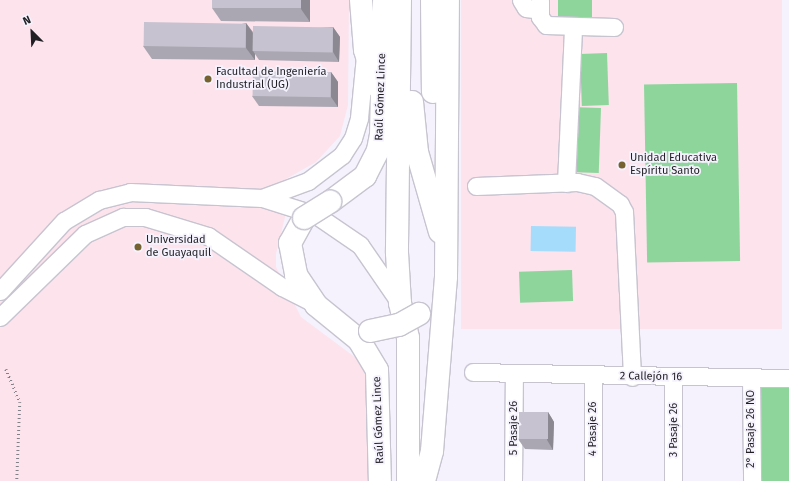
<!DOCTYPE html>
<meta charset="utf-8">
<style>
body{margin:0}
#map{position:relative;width:789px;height:481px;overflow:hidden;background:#f5f2fd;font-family:"Fira Sans",sans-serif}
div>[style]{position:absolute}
.education>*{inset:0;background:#fce3ec;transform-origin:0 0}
.green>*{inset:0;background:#8ed59c;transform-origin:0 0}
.water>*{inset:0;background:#a5dcfb;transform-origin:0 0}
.path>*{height:2.5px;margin-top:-1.25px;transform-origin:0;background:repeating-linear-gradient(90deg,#838188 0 1px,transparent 0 4px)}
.roads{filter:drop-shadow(1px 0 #c7c4d0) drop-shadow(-1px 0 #c7c4d0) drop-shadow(0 1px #c7c4d0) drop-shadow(0 -1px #c7c4d0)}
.minor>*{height:17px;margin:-8.5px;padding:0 8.5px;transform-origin:8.5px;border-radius:8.5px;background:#fff}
.major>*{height:22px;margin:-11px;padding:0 11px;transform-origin:11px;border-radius:11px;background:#fff}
.bridges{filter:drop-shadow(1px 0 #c7c4d0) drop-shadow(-1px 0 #c7c4d0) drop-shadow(0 1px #c7c4d0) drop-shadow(0 -1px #c7c4d0)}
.major-bridge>*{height:22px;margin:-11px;padding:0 11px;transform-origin:11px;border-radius:11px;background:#fff}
.wall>*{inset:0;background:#aaa7b2}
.shaded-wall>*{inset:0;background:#8b8891}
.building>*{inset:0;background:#c6c2cf;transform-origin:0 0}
.dots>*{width:11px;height:11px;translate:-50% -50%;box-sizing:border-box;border:2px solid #f5f2fd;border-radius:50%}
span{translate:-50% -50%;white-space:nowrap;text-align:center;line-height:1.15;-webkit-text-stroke:3.5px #f5f2fd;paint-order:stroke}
.poi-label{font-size:11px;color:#211f24}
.left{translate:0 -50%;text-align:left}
.street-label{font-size:11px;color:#211f24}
.north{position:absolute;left:12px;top:12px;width:40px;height:40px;-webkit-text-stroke:3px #f5f2fd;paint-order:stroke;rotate:336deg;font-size:11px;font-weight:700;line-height:16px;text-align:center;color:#211f24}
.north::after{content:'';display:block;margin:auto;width:14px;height:18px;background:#211f24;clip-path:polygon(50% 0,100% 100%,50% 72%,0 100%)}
</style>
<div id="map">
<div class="education">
<i style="clip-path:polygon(0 0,349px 0,348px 105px,340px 136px,316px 162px,279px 183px,286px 213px,276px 254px,276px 267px,301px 317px,356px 358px,366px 375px,370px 481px,0 481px)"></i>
<i style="left:461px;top:0;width:321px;height:329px"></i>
</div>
<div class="green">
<i style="left:558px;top:0;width:34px;height:18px"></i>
<i style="left:607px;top:53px;width:52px;height:27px;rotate:88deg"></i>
<i style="left:737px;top:83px;width:178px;height:93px;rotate:89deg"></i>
<i style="left:601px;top:108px;width:65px;height:38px;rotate:92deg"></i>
<i style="left:572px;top:270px;width:31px;height:53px;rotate:88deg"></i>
<i style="left:789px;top:382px;width:99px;height:33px;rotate:90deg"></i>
</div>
<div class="water">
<i style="left:531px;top:226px;width:45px;height:25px;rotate:1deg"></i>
</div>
<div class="path">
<i style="left:6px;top:369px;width:36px;rotate:67deg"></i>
<i style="left:20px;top:402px;width:79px;rotate:92.2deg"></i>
</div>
<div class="roads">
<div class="minor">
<i style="left:521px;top:0;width:9px;rotate:58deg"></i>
<i style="left:526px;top:8px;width:14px;rotate:8deg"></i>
<i style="left:540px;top:0;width:17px;rotate:90deg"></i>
<i style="left:540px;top:17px;width:10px;rotate:53deg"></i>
<i style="left:546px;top:25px;width:68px;rotate:1.7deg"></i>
<i style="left:566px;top:183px;width:157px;rotate:-87.4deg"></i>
<i style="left:476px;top:186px;width:101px;rotate:-2.3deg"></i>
<i style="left:577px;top:182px;width:18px;rotate:13deg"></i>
<i style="left:595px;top:186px;width:31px;rotate:36deg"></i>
<i style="left:620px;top:204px;width:9px;rotate:63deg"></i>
<i style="left:624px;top:212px;width:165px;rotate:87.2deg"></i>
<i style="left:262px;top:198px;width:49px;rotate:-20.3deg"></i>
<i style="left:308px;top:181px;width:43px;rotate:-37.4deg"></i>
<i style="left:342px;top:155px;width:20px;rotate:-57deg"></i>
<i style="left:353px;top:138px;width:21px;rotate:-73deg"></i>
<i style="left:359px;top:118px;width:62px;rotate:-84.5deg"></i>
<i style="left:0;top:291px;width:95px;rotate:-47.6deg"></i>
<i style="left:64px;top:221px;width:41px;rotate:-31deg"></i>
<i style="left:99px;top:200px;width:32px;rotate:-14deg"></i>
<i style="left:130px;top:192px;width:132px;rotate:2.6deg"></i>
<i style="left:262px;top:198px;width:57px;rotate:17.5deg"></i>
<i style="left:316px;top:215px;width:53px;rotate:34.3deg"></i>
<i style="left:360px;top:245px;width:70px;rotate:55.4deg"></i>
<i style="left:0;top:317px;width:119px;rotate:-44.3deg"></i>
<i style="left:85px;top:234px;width:42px;rotate:-24.1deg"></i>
<i style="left:123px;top:217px;width:22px"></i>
<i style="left:145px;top:217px;width:66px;rotate:16.8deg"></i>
<i style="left:208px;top:236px;width:90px;rotate:34.6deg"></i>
<i style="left:282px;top:287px;width:37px;rotate:27deg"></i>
<i style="left:473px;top:372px;width:316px;rotate:1.1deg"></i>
<i style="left:593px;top:376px;width:105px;rotate:90deg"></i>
<i style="left:751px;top:377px;width:104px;rotate:89.4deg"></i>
<i style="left:513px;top:481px;width:106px;rotate:-89.5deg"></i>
<i style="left:673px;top:481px;width:103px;rotate:-90deg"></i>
</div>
<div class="major">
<i style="left:361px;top:0;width:50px;rotate:85.4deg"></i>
<i style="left:365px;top:50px;width:37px;rotate:73deg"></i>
<i style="left:400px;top:0;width:253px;rotate:90.7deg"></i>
<i style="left:397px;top:253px;width:50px;rotate:86.6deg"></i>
<i style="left:400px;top:303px;width:36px;rotate:77deg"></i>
<i style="left:408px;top:338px;width:143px;rotate:90deg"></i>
<i style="left:432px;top:0;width:92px;rotate:89.4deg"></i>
<i style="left:412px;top:102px;width:50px;rotate:84.3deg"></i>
<i style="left:417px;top:152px;width:83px;rotate:74deg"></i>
<i style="left:330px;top:202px;width:44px;rotate:-36.6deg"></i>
<i style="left:365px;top:176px;width:29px;rotate:-63deg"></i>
<i style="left:378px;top:150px;width:15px;rotate:-79deg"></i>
<i style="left:381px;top:135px;width:135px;rotate:-88.7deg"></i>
<i style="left:304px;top:218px;width:29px;rotate:119deg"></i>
<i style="left:290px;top:243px;width:33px;rotate:79deg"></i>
<i style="left:296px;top:275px;width:36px;rotate:56deg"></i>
<i style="left:316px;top:305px;width:55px;rotate:39.1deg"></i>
<i style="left:359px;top:340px;width:35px;rotate:59deg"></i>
<i style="left:377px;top:370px;width:111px;rotate:88.5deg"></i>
<i style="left:424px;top:481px;width:31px;rotate:-75deg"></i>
<i style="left:432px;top:451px;width:175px;rotate:-85.4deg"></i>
<i style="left:446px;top:277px;width:277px;rotate:-89.6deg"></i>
</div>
</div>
<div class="bridges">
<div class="major-bridge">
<i style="left:304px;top:218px;width:31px;rotate:-32deg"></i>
<i style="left:370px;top:331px;width:30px;rotate:-12deg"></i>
<i style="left:399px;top:325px;width:23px;rotate:-29deg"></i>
</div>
</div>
<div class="wall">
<i style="clip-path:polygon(212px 0,310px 0,310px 22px,221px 21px,212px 8px)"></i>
<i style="clip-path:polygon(246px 23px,253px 32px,333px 27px,340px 37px,339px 62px,259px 60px,255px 54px,255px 60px,152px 59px,143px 46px)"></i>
<i style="clip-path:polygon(331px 72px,338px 82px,338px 107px,259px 106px,252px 96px)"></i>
<i style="clip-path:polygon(548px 412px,554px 422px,553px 450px,525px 449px,518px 439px)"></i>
</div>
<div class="shaded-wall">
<i style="clip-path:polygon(301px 0,310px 0,310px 22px,301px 9px)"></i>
<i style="clip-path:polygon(246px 23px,255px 36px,253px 51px,255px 54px,255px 60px,246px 48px)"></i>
<i style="clip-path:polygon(333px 27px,340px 37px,339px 62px,333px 52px)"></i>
<i style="clip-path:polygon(331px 72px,338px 82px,338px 107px,331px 97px)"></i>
<i style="clip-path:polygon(548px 412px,554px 422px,553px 450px,547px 440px)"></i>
</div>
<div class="building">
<i style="left:212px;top:0;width:89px;height:8px"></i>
<i style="left:144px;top:22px;width:102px;height:24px;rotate:1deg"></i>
<i style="left:253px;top:26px;width:80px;height:25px;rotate:1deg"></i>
<i style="left:253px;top:71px;width:78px;height:25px;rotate:1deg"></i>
<i style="left:519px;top:412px;width:29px;height:27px"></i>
</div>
<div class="dots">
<i style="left:208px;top:79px;background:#766131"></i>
<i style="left:622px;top:165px;background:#766131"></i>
<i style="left:138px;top:247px;background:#766131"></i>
</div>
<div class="poi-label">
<span class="left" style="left:216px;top:79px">Facultad de Ingeniería<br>Industrial (UG)</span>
<span class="left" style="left:630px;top:165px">Unidad Educativa<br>Espíritu Santo</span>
<span class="left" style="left:146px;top:247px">Universidad<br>de Guayaquil</span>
</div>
<div class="street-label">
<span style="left:381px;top:97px;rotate:-88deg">Raúl Gómez Lince</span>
<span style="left:651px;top:377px;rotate:1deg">2 Callejón 16</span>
<span style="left:379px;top:420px;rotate:-92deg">Raúl Gómez Lince</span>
<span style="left:514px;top:428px;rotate:-90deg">5 Pasaje 26</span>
<span style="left:593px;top:429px;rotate:-90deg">4 Pasaje 26</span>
<span style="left:751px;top:429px;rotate:-90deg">2° Pasaje 26 NO</span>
<span style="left:674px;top:430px;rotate:-90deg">3 Pasaje 26</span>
</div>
<div class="north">N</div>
</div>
